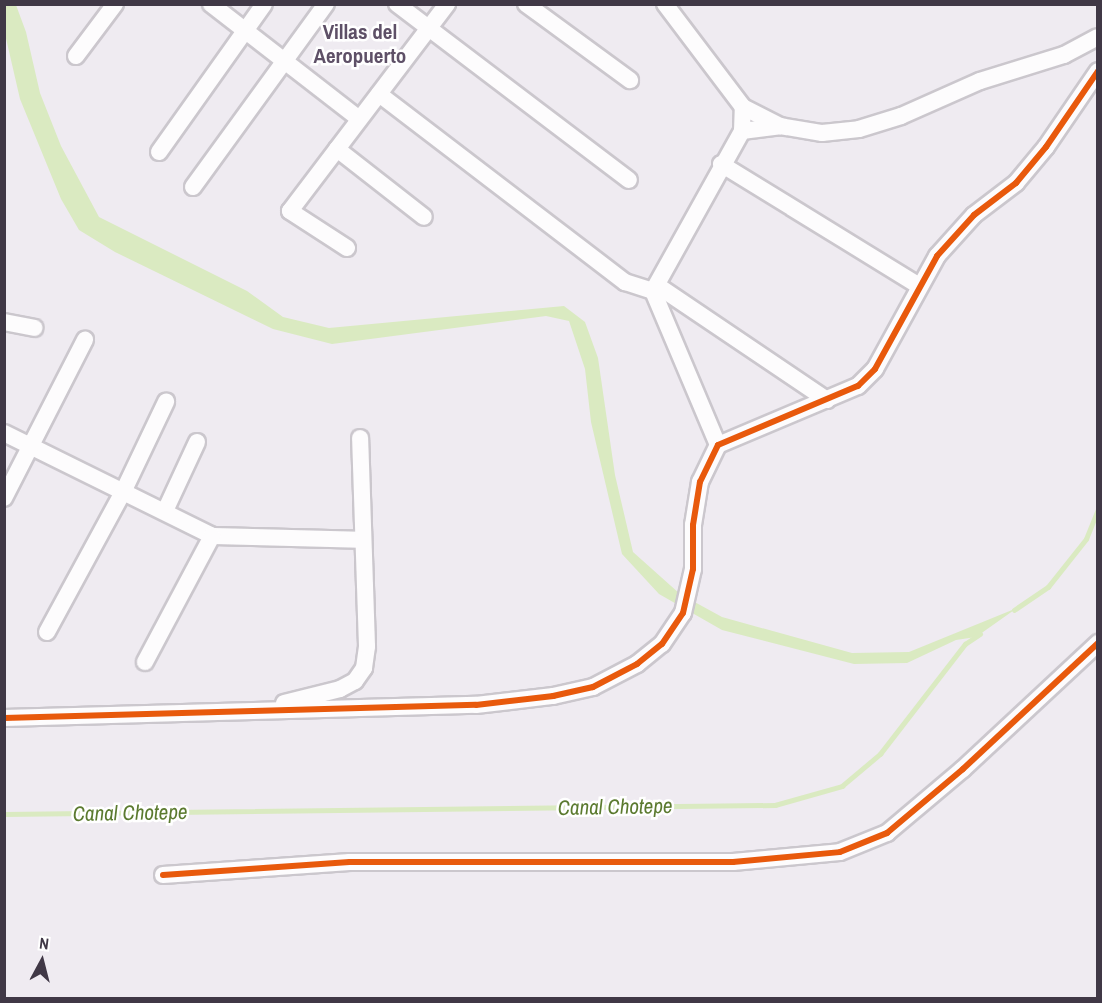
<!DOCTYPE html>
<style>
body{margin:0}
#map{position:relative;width:1102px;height:1003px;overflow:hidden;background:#efebf1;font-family:"Archivo Narrow",sans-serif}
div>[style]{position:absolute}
.water>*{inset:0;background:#daeac1}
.stream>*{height:4.5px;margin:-2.25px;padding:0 2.25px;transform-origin:2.25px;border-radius:2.25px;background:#daeac1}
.roads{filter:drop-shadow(2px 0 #cbc7cd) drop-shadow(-2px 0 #cbc7cd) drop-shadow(0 2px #cbc7cd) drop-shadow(0 -2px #cbc7cd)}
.street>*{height:16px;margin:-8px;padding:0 8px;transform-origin:8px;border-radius:8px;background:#fdfcfd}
.cycleway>*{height:6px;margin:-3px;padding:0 3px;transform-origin:3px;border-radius:3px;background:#e8590c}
span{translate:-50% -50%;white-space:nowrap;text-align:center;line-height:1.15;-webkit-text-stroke:5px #fff;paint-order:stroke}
.neighbourhood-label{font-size:21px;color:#5e5067;font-weight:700}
.water-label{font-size:21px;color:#5b7a2f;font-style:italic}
.frame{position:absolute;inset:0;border:6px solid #403846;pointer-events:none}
.north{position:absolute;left:12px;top:931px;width:60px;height:60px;-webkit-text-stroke:4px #fff;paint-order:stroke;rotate:7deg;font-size:16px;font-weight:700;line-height:24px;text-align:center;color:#403846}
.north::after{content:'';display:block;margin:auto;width:21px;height:27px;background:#403846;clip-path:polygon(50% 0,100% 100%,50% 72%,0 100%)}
</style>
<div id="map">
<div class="water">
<i style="clip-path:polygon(4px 5px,16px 5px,26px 32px,40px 93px,61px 146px,99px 217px,247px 291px,283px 317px,329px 328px,564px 306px,585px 322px,598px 358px,615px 475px,633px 552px,680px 594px,722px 617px,852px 653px,909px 652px,1017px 608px,976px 637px,956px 640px,907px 663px,854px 664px,722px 630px,659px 594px,622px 554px,591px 422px,585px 369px,569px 321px,546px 316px,332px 344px,273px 329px,115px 252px,79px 230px,61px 199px,20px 99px,5px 34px)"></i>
</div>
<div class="stream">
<i style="left:1014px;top:610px;width:41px;rotate:-34.1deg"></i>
<i style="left:1048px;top:587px;width:61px;rotate:-51.6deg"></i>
<i style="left:1086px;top:539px;width:31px;rotate:-68deg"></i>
<i style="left:4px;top:814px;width:771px;rotate:-0.67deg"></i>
<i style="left:775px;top:805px;width:70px;rotate:-15.8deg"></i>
<i style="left:842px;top:786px;width:50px;rotate:-40.1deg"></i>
<i style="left:880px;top:754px;width:139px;rotate:-52.3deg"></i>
<i style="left:965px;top:644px;width:18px;rotate:-34deg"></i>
</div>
<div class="roads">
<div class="street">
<i style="left:211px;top:4px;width:187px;rotate:37.8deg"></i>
<i style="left:397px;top:4px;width:291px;rotate:37.2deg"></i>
<i style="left:526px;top:4px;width:129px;rotate:36.2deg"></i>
<i style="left:665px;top:4px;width:129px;rotate:52.9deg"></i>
<i style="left:743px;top:107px;width:42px;rotate:27.2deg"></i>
<i style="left:780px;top:126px;width:43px;rotate:9.5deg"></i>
<i style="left:822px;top:133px;width:37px;rotate:-6deg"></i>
<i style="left:859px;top:129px;width:44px;rotate:-17.2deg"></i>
<i style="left:901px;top:116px;width:86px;rotate:-23.9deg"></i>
<i style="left:980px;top:81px;width:88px;rotate:-17.2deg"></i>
<i style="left:1064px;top:55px;width:38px;rotate:-28deg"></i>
<i style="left:76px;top:56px;width:65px;rotate:-53.1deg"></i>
<i style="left:379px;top:94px;width:310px;rotate:37.4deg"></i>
<i style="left:625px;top:282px;width:29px;rotate:18deg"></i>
<i style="left:742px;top:131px;width:38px;rotate:-7deg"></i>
<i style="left:337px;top:149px;width:110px;rotate:38deg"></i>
<i style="left:159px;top:152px;width:181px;rotate:-54.6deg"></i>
<i style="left:721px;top:164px;width:233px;rotate:31.6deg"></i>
<i style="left:193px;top:187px;width:226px;rotate:-54deg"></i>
<i style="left:347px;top:248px;width:68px;rotate:-147deg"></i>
<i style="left:290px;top:211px;width:260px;rotate:-52.8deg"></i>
<i style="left:658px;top:286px;width:204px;rotate:34deg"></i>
<i style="left:4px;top:322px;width:31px;rotate:11deg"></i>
<i style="left:4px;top:433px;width:232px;rotate:26.3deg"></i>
<i style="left:212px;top:536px;width:149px;rotate:1.5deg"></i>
<i style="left:718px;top:445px;width:167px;rotate:-112.9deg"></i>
<i style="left:653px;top:291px;width:183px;rotate:-60.9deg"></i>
<i style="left:742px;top:131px;width:24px;rotate:-88deg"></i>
<i style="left:4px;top:498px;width:178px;rotate:-62.9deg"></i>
<i style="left:165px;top:511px;width:76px;rotate:-65.1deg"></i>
<i style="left:47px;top:632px;width:162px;rotate:-61.5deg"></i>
<i style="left:124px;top:490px;width:98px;rotate:-64.5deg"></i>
<i style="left:145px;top:662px;width:143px;rotate:-62deg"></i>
<i style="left:284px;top:703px;width:58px;rotate:-14deg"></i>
<i style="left:340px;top:689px;width:17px;rotate:-28deg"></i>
<i style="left:355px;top:681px;width:16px;rotate:-55deg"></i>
<i style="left:364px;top:668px;width:22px;rotate:-82deg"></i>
<i style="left:367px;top:646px;width:208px;rotate:-91.9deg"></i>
<i style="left:4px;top:718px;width:472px;rotate:-1.6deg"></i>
<i style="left:476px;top:705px;width:78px;rotate:-6.7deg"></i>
<i style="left:553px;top:696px;width:41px;rotate:-12.7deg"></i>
<i style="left:593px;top:687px;width:50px;rotate:-27.6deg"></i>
<i style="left:637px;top:664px;width:32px;rotate:-39deg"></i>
<i style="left:662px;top:644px;width:37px;rotate:-56deg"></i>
<i style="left:683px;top:613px;width:45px;rotate:-77.2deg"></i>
<i style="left:693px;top:569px;width:44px;rotate:-90deg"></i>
<i style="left:693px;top:525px;width:44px;rotate:-80.8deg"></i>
<i style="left:700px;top:482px;width:41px;rotate:-64.1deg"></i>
<i style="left:718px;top:445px;width:152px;rotate:-22.9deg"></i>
<i style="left:858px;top:386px;width:24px;rotate:-45deg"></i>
<i style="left:875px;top:369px;width:129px;rotate:-61.2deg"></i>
<i style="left:937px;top:256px;width:55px;rotate:-47.9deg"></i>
<i style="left:974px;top:215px;width:53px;rotate:-37.3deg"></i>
<i style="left:1016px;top:183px;width:47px;rotate:-50.2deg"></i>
<i style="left:1046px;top:147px;width:92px;rotate:-55.6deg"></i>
<i style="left:163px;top:875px;width:187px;rotate:-4deg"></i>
<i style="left:350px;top:862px;width:383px"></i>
<i style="left:733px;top:862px;width:107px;rotate:-5.3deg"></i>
<i style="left:840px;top:852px;width:51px;rotate:-22deg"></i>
<i style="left:887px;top:833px;width:99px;rotate:-40.1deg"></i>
<i style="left:963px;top:769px;width:185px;rotate:-43deg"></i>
</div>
</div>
<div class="cycleway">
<i style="left:4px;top:718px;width:472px;rotate:-1.6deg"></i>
<i style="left:476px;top:705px;width:78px;rotate:-6.7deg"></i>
<i style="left:553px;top:696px;width:41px;rotate:-12.7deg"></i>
<i style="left:593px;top:687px;width:50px;rotate:-27.6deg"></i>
<i style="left:637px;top:664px;width:32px;rotate:-39deg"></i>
<i style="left:662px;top:644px;width:37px;rotate:-56deg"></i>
<i style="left:683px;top:613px;width:45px;rotate:-77.2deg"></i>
<i style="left:693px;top:569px;width:44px;rotate:-90deg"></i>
<i style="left:693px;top:525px;width:44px;rotate:-80.8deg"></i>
<i style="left:700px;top:482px;width:41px;rotate:-64.1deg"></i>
<i style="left:718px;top:445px;width:152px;rotate:-22.9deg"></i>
<i style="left:858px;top:386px;width:24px;rotate:-45deg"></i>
<i style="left:875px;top:369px;width:129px;rotate:-61.2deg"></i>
<i style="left:937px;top:256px;width:55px;rotate:-47.9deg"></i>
<i style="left:974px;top:215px;width:53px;rotate:-37.3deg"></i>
<i style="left:1016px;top:183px;width:47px;rotate:-50.2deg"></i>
<i style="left:1046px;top:147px;width:92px;rotate:-55.6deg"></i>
<i style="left:163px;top:875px;width:187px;rotate:-4deg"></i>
<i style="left:350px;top:862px;width:383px"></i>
<i style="left:733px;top:862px;width:107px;rotate:-5.3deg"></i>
<i style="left:840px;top:852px;width:51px;rotate:-22deg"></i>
<i style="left:887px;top:833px;width:99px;rotate:-40.1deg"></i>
<i style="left:963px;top:769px;width:185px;rotate:-43deg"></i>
</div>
<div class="neighbourhood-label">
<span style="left:360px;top:44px">Villas del<br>Aeropuerto</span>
</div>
<div class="water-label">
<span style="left:615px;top:807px;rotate:-1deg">Canal Chotepe</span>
<span style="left:130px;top:813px;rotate:-1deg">Canal Chotepe</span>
</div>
<div class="frame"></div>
<div class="north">N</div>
</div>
